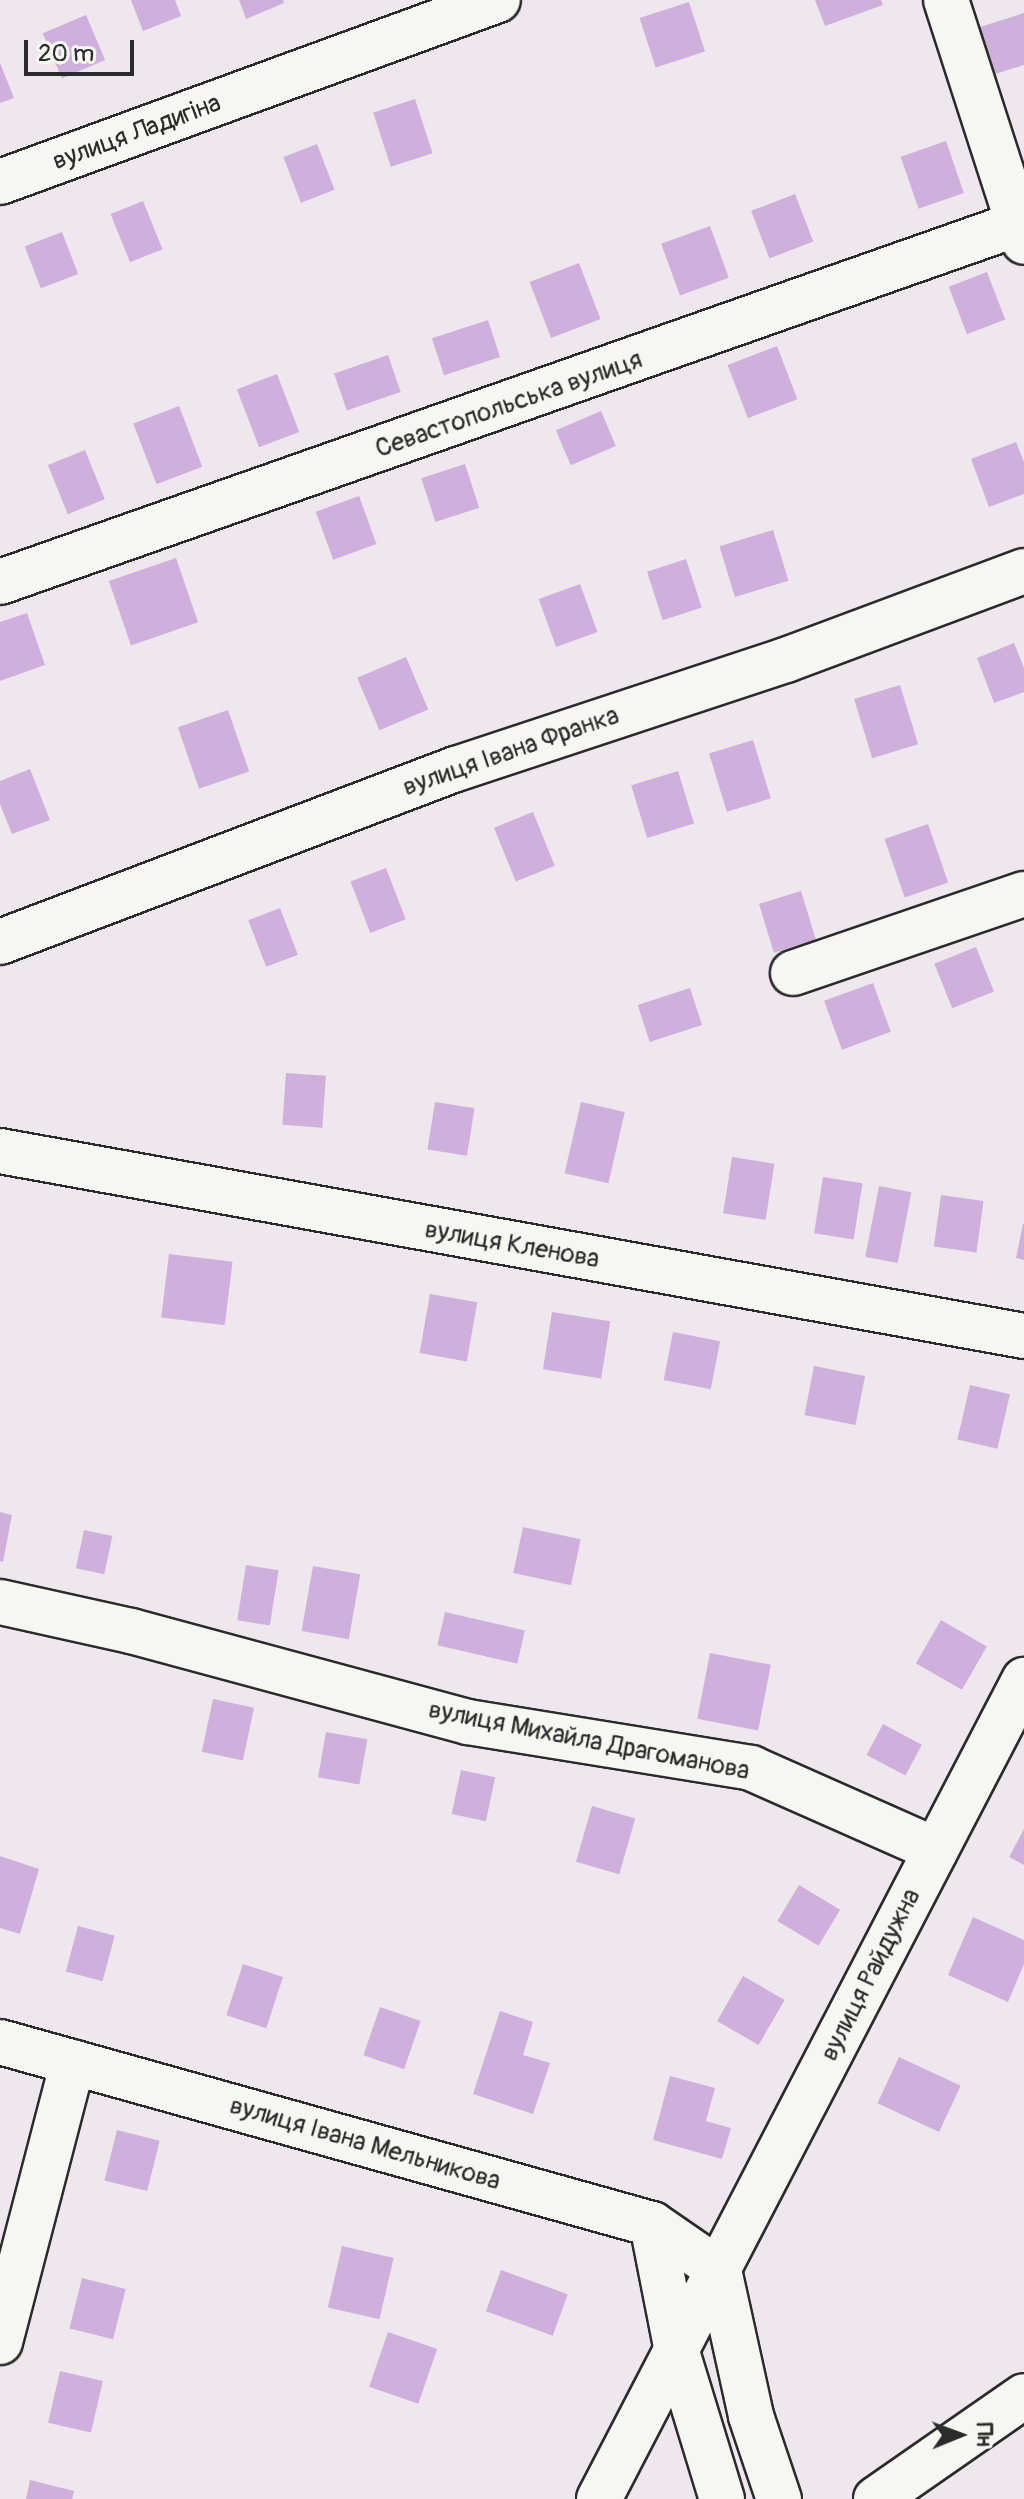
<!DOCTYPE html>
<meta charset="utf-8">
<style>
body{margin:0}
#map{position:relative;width:1024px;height:2499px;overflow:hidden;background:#eee8ee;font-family:Pangolin,sans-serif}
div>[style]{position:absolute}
.building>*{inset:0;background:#cfb0dc;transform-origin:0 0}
.roads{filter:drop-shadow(2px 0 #2b2b2b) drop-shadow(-2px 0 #2b2b2b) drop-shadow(0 2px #2b2b2b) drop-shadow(0 -2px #2b2b2b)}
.minor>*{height:44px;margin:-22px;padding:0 22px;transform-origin:22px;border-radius:22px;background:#f6f6f2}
span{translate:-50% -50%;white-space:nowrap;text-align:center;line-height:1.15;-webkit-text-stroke:6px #f6f6f2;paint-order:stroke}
.street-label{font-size:26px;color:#2b2b2b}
.north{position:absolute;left:920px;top:2395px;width:80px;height:80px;-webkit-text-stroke:6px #f6f6f2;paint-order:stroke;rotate:89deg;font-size:22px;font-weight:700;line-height:32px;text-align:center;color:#2b2b2b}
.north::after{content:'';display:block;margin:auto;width:28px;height:36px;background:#2b2b2b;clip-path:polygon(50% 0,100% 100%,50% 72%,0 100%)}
.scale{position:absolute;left:24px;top:40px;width:110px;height:36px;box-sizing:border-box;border:4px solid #2b2b2b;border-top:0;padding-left:10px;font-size:24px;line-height:28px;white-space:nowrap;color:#2b2b2b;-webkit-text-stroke:6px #f6f6f2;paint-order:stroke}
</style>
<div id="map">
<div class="building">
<i style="clip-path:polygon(131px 0,175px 0,181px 16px,143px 31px)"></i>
<i style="clip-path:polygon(239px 0,283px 0,284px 3px,246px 19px)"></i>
<i style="clip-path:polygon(815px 0,881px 0,883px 5px,825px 26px)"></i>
<i style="left:689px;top:2px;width:52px;height:52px;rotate:72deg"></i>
<i style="clip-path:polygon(1024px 13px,1024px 65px,995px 74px,980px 27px)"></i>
<i style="left:86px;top:15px;width:49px;height:47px;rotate:67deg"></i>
<i style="clip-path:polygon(0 63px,14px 98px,0 103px)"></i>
<i style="left:415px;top:99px;width:57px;height:44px;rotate:72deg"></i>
<i style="left:946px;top:141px;width:55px;height:48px;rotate:71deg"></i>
<i style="left:317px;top:144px;width:49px;height:36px;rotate:69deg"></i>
<i style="left:795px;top:194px;width:51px;height:47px;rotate:69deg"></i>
<i style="left:143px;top:201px;width:52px;height:35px;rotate:68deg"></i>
<i style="left:710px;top:226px;width:55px;height:52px;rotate:70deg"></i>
<i style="left:62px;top:232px;width:45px;height:40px;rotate:69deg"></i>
<i style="left:579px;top:263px;width:60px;height:53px;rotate:69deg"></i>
<i style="left:987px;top:272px;width:51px;height:41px;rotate:69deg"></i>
<i style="left:488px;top:320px;width:39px;height:59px;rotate:72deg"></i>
<i style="left:777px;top:346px;width:57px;height:53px;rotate:69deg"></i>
<i style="left:388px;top:355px;width:39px;height:57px;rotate:71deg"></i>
<i style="left:277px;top:374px;width:62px;height:43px;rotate:69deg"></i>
<i style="left:179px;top:406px;width:65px;height:49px;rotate:69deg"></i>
<i style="left:601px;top:411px;width:38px;height:49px;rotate:67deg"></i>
<i style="clip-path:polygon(1016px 442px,1024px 462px,1024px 494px,989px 507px,971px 459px)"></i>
<i style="left:85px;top:450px;width:53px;height:40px;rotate:68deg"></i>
<i style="left:465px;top:464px;width:46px;height:46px;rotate:72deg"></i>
<i style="left:359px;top:496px;width:51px;height:46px;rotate:70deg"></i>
<i style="left:773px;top:530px;width:53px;height:56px;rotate:73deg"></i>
<i style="left:176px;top:558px;width:68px;height:71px;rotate:71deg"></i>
<i style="left:686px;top:559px;width:51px;height:41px;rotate:72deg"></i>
<i style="left:580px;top:584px;width:51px;height:44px;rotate:70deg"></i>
<i style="clip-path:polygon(27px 613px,45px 665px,0 681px,0 622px)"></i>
<i style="clip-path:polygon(1014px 643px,1024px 668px,1024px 692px,994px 703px,977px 658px)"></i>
<i style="left:406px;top:657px;width:57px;height:53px;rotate:67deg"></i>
<i style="left:900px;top:685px;width:62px;height:48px;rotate:73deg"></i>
<i style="left:228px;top:710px;width:65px;height:53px;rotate:71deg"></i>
<i style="left:753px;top:740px;width:61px;height:46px;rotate:73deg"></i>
<i style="clip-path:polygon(30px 769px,50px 820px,12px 834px,0 804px,0 781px)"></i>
<i style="left:678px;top:771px;width:55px;height:49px;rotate:73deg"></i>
<i style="left:533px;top:812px;width:58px;height:42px;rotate:68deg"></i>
<i style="left:928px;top:824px;width:62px;height:46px;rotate:71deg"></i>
<i style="left:386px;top:868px;width:55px;height:38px;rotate:69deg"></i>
<i style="left:801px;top:891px;width:51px;height:44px;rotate:73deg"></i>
<i style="left:280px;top:908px;width:50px;height:34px;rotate:69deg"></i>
<i style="left:976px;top:947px;width:48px;height:45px;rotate:68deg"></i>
<i style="left:873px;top:983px;width:52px;height:52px;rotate:70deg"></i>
<i style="left:690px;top:988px;width:39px;height:55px;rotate:72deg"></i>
<i style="left:286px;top:1073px;width:40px;height:52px;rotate:4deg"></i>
<i style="left:435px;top:1102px;width:40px;height:48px;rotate:9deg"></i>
<i style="left:581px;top:1102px;width:45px;height:73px;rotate:13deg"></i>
<i style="left:732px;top:1157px;width:43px;height:57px;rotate:9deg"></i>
<i style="left:823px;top:1177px;width:40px;height:57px;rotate:9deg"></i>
<i style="left:879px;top:1186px;width:33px;height:72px;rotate:11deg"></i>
<i style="left:941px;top:1195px;width:43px;height:52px;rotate:8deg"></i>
<i style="clip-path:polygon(1023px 1224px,1024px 1224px,1024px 1260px,1016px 1258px)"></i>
<i style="left:169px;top:1254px;width:64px;height:64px;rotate:7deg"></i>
<i style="left:430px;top:1294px;width:48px;height:60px;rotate:10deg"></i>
<i style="left:552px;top:1312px;width:59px;height:58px;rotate:9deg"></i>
<i style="left:673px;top:1332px;width:48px;height:49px;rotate:11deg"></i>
<i style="left:814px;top:1366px;width:52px;height:50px;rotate:11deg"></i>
<i style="left:970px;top:1385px;width:41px;height:56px;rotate:13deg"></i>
<i style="clip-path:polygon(0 1512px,12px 1515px,3px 1562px,0 1561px)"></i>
<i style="left:523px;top:1527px;width:59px;height:47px;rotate:12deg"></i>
<i style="left:84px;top:1530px;width:29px;height:39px;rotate:12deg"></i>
<i style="left:246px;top:1565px;width:33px;height:56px;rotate:9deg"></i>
<i style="left:313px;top:1566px;width:48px;height:66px;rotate:10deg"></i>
<i style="left:445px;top:1612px;width:82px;height:34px;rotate:13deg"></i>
<i style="left:941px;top:1620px;width:53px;height:50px;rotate:30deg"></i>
<i style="left:710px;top:1653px;width:62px;height:67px;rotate:11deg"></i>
<i style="left:213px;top:1699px;width:42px;height:54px;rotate:12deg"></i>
<i style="left:883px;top:1724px;width:44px;height:35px;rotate:28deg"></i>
<i style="left:326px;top:1732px;width:42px;height:46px;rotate:10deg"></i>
<i style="left:461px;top:1770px;width:35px;height:45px;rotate:12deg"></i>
<i style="left:592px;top:1806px;width:45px;height:58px;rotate:16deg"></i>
<i style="clip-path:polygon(1024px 1829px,1024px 1865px,1009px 1857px)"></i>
<i style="clip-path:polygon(0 1856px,39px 1869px,20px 1934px,0 1928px)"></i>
<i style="left:799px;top:1885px;width:48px;height:42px;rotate:31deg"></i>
<i style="clip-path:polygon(973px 1917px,1024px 1940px,1024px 1964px,1008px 2002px,948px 1975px)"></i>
<i style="left:78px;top:1926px;width:38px;height:47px;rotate:15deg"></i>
<i style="left:243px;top:1964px;width:42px;height:54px;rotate:18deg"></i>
<i style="left:743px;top:1976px;width:48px;height:52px;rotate:30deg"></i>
<i style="left:380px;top:2007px;width:43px;height:51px;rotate:19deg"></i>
<i style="clip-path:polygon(500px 2011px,533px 2022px,523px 2055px,550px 2063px,533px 2114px,473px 2094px)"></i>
<i style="left:899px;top:2057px;width:68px;height:51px;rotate:25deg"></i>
<i style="clip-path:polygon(670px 2076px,715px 2088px,706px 2121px,731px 2128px,722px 2159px,653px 2140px)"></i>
<i style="left:117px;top:2130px;width:44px;height:52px;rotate:14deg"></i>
<i style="left:342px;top:2246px;width:53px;height:63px;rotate:13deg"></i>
<i style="left:501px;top:2270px;width:71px;height:44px;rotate:20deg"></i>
<i style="left:82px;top:2278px;width:45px;height:52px;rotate:14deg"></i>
<i style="left:388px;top:2332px;width:52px;height:58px;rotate:19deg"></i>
<i style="left:60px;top:2371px;width:44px;height:53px;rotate:13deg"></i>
<i style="clip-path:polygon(30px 2480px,74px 2491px,72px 2499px,26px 2499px)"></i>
</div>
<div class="roads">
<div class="minor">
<i style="left:946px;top:0;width:254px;rotate:72.1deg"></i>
<i style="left:0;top:182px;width:530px;rotate:-20.08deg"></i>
<i style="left:0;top:582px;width:1078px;rotate:-19.39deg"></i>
<i style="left:0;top:942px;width:488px;rotate:-20.8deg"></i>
<i style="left:456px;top:769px;width:348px;rotate:-18.3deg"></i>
<i style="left:786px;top:660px;width:254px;rotate:-20.5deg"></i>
<i style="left:793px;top:973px;width:244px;rotate:-18.9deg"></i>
<i style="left:0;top:1151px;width:1041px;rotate:10.24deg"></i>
<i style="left:0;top:1602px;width:134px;rotate:12.5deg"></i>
<i style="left:131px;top:1631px;width:349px;rotate:15.1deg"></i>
<i style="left:468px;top:1722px;width:287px;rotate:9.2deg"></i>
<i style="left:751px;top:1768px;width:202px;rotate:23.9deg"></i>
<i style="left:0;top:2042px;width:677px;rotate:15.6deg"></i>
<i style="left:652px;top:2224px;width:81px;rotate:34.5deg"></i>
<i style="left:652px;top:2224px;width:130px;rotate:78.9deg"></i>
<i style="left:677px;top:2352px;width:154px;rotate:73deg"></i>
<i style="left:719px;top:2270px;width:149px;rotate:77.6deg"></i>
<i style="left:751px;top:2416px;width:88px;rotate:71.4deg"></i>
<i style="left:0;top:2342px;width:289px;rotate:-75.4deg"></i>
<i style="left:599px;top:2499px;width:923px;rotate:-62.57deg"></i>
<i style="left:876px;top:2499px;width:180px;rotate:-34.8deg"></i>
</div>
</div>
<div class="street-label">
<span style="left:137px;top:133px;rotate:-20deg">вулиця Ладигіна</span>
<span style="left:509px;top:405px;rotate:-19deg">Севастопольська вулиця</span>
<span style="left:511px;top:752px;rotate:-19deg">вулиця Івана Франка</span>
<span style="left:512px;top:1245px;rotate:10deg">вулиця Кленова</span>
<span style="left:589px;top:1741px;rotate:11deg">вулиця Михайла Драгоманова</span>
<span style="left:871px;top:1975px;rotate:-63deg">вулиця Райдужна</span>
<span style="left:365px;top:2144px;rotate:16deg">вулиця Івана Мельникова</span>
</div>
<div class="north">Пн</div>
<div class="scale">20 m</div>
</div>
